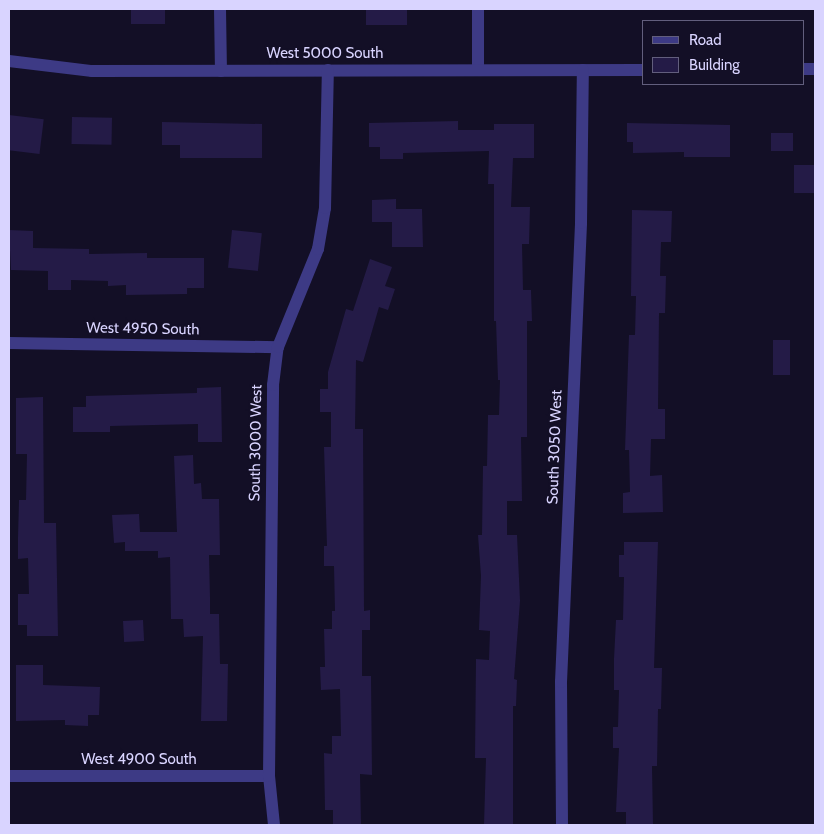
<!DOCTYPE html>
<style>
body{margin:0}
#map{position:relative;width:824px;height:834px;overflow:hidden;background:#130f26;font-family:Cabin,sans-serif}
div>[style]{position:absolute}
.building>*{inset:0;background:#241b47;transform-origin:0 0}
.minor>*{height:12px;margin:-6px;padding:0 6px;transform-origin:6px;border-radius:6px;background:#3d3a85}
span{translate:-50% -50%;white-space:nowrap;text-align:center;line-height:1.15;-webkit-text-stroke:4px #130f26;paint-order:stroke}
.street-label{font-size:15px;color:#d9d4ff}
.frame{position:absolute;inset:0;border:10px solid #d9d4ff;pointer-events:none}
.legend{position:absolute;left:642px;top:20px;width:162px;height:65px;box-sizing:border-box;background:#130f26;border:1px solid #625e7d;margin:0;padding:6px 9px;list-style:none;font-size:15px;color:#d9d4ff}
.legend li{display:flex;align-items:center;gap:10px;height:25px}
.legend b{width:25px;border:1px solid #625e7d}
</style>
<div id="map">
<div class="building">
<i style="left:131px;top:9px;width:34px;height:15px"></i>
<i style="left:366px;top:9px;width:41px;height:16px"></i>
<i style="left:9px;top:115px;width:35px;height:35px;rotate:7deg"></i>
<i style="left:72px;top:117px;width:40px;height:27px;rotate:1deg"></i>
<i style="clip-path:polygon(458px 121px,458px 130px,494px 130px,494px 124px,534px 124px,534px 158px,513px 158px,511px 207px,530px 207px,529px 244px,522px 244px,523px 290px,531px 290px,532px 321px,527px 321px,527px 437px,521px 437px,522px 501px,507px 501px,507px 535px,517px 535px,520px 601px,514px 679px,517px 680px,516px 706px,513px 706px,513px 825px,484px 825px,486px 758px,475px 758px,476px 659px,489px 660px,490px 631px,479px 630px,481px 576px,478px 535px,482px 535px,483px 466px,487px 466px,488px 415px,499px 415px,500px 380px,498px 380px,496px 321px,494px 321px,494px 184px,488px 184px,489px 151px,403px 153px,403px 159px,380px 159px,380px 147px,369px 147px,369px 123px)"></i>
<i style="clip-path:polygon(162px 122px,262px 124px,262px 158px,180px 158px,180px 145px,162px 145px)"></i>
<i style="clip-path:polygon(627px 123px,730px 125px,730px 157px,684px 157px,684px 152px,633px 153px,633px 142px,627px 142px)"></i>
<i style="left:771px;top:133px;width:22px;height:18px"></i>
<i style="left:794px;top:165px;width:21px;height:28px"></i>
<i style="clip-path:polygon(396px 199px,396px 209px,422px 209px,423px 247px,392px 247px,392px 222px,372px 222px,372px 200px)"></i>
<i style="clip-path:polygon(632px 210px,672px 211px,671px 242px,661px 242px,660px 276px,666px 276px,665px 313px,659px 313px,658px 409px,665px 409px,665px 439px,651px 439px,650px 476px,662px 475px,663px 512px,623px 513px,623px 493px,630px 492px,629px 450px,625px 450px,629px 335px,635px 335px,636px 296px,631px 296px)"></i>
<i style="clip-path:polygon(9px 230px,33px 231px,33px 248px,89px 249px,89px 254px,147px 253px,147px 258px,204px 258px,204px 288px,187px 288px,187px 294px,126px 295px,126px 285px,108px 286px,108px 281px,71px 280px,71px 290px,48px 290px,48px 271px,11px 270px)"></i>
<i style="left:232px;top:230px;width:30px;height:38px;rotate:6deg"></i>
<i style="clip-path:polygon(370px 259px,392px 267px,385px 286px,395px 289px,388px 310px,379px 307px,363px 362px,356px 360px,355px 429px,363px 429px,364px 611px,370px 610px,370px 630px,362px 630px,362px 676px,371px 676px,372px 775px,360px 774px,361px 825px,333px 825px,333px 810px,325px 810px,324px 753px,332px 754px,332px 736px,341px 736px,340px 689px,321px 690px,320px 667px,325px 667px,324px 629px,332px 629px,332px 611px,335px 611px,334px 566px,324px 566px,324px 546px,327px 546px,324px 447px,331px 447px,331px 412px,320px 412px,320px 389px,328px 389px,328px 372px,346px 309px,353px 311px)"></i>
<i style="left:773px;top:340px;width:17px;height:35px"></i>
<i style="clip-path:polygon(221px 387px,222px 442px,198px 442px,198px 424px,110px 426px,110px 432px,73px 432px,73px 407px,86px 407px,86px 396px,197px 393px,197px 388px)"></i>
<i style="clip-path:polygon(43px 397px,44px 523px,56px 523px,58px 636px,27px 636px,27px 625px,18px 625px,18px 594px,29px 594px,28px 558px,18px 559px,18px 538px,19px 500px,26px 500px,27px 454px,16px 454px,16px 398px)"></i>
<i style="clip-path:polygon(193px 455px,194px 484px,201px 483px,202px 499px,219px 499px,220px 555px,209px 555px,210px 598px,210px 614px,219px 614px,220px 664px,228px 664px,227px 721px,201px 721px,203px 636px,184px 637px,183px 619px,171px 619px,170px 557px,158px 558px,158px 551px,125px 551px,125px 542px,114px 543px,112px 515px,139px 514px,140px 532px,177px 532px,174px 456px)"></i>
<i style="clip-path:polygon(624px 542px,658px 542px,654px 668px,662px 668px,661px 709px,658px 709px,657px 766px,652px 766px,653px 825px,626px 825px,626px 812px,616px 812px,619px 748px,613px 748px,613px 727px,618px 727px,619px 690px,614px 690px,614px 659px,616px 620px,623px 620px,624px 577px,619px 577px,619px 555px,624px 555px)"></i>
<i style="left:143px;top:620px;width:21px;height:20px;rotate:87deg"></i>
<i style="clip-path:polygon(16px 665px,43px 665px,43px 685px,100px 687px,99px 715px,88px 715px,88px 726px,65px 725px,65px 720px,16px 721px)"></i>
</div>
<div class="minor">
<i style="left:220px;top:9px;width:62px;rotate:89.1deg"></i>
<i style="left:478px;top:9px;width:61px;rotate:90deg"></i>
<i style="left:9px;top:61px;width:84px;rotate:6.9deg"></i>
<i style="left:92px;top:71px;width:551px;rotate:-0.1deg"></i>
<i style="left:803px;top:69px;width:12px"></i>
<i style="left:9px;top:343px;width:269px;rotate:0.9deg"></i>
<i style="left:9px;top:776px;width:260px"></i>
<i style="left:274px;top:825px;width:49px;rotate:-95.8deg"></i>
<i style="left:269px;top:776px;width:391px;rotate:-89.4deg"></i>
<i style="left:273px;top:385px;width:38px;rotate:-83deg"></i>
<i style="left:278px;top:347px;width:106px;rotate:-67.8deg"></i>
<i style="left:318px;top:249px;width:42px;rotate:-80.3deg"></i>
<i style="left:325px;top:208px;width:138px;rotate:-88.8deg"></i>
<i style="left:562px;top:825px;width:143px;rotate:-90.4deg"></i>
<i style="left:561px;top:682px;width:459px;rotate:-87.5deg"></i>
<i style="left:581px;top:223px;width:153px;rotate:-89.3deg"></i>
</div>
<div class="street-label">
<span style="left:325px;top:54px">West 5000 South</span>
<span style="left:143px;top:329px;rotate:1deg">West 4950 South</span>
<span style="left:256px;top:443px;rotate:-89deg">South 3000 West</span>
<span style="left:555px;top:447px;rotate:-88deg">South 3050 West</span>
<span style="left:139px;top:760px">West 4900 South</span>
</div>
<div class="frame"></div>
<ul class="legend">
<li><b style="height:6px;background:#3d3a85"></b>Road</li>
<li><b style="height:14px;background:#241b47"></b>Building</li>
</ul>
</div>
